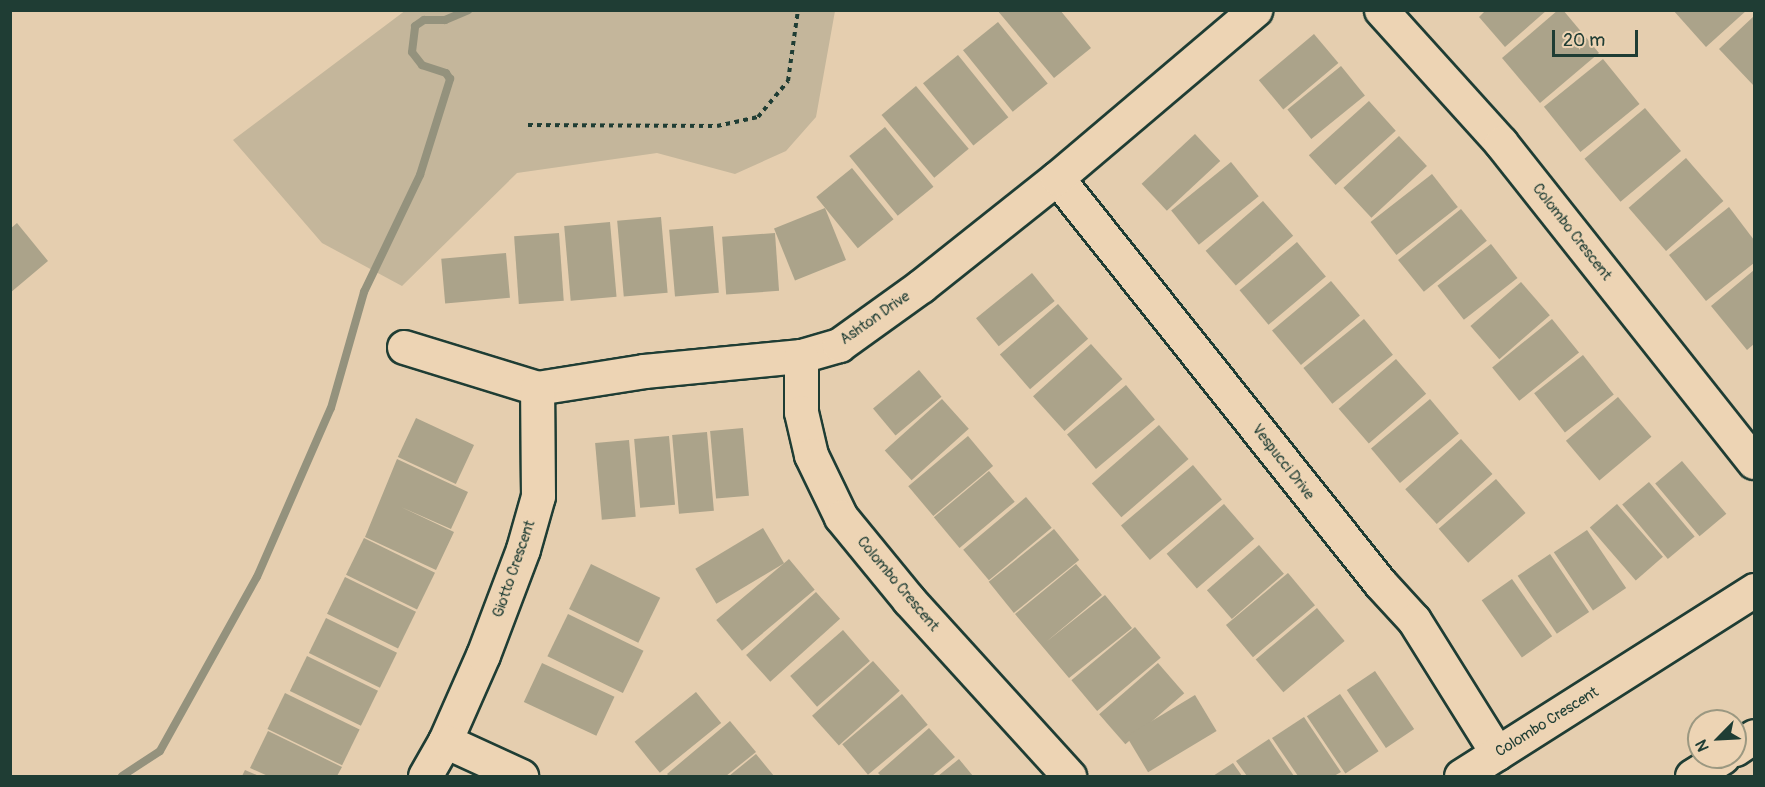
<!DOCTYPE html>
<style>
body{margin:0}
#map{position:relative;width:1765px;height:787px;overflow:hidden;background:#e5ceaf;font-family:Pangolin,sans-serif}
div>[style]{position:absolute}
.green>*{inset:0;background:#c4b69b}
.stream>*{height:8px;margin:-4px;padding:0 4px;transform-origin:4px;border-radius:4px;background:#94927d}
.building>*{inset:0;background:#aba38a;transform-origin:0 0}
.path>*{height:4px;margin-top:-2px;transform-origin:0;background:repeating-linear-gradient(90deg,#1f3d34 0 4.5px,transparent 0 9px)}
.roads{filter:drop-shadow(2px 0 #1f3d34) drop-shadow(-2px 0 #1f3d34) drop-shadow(0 2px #1f3d34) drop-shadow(0 -2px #1f3d34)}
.minor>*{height:33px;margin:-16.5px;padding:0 16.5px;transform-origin:16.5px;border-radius:16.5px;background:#edd4b4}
.major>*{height:33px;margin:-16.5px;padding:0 16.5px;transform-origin:16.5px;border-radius:16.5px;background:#edd4b4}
span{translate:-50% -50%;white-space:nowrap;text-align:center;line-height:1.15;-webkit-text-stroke:5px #edd4b4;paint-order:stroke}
.street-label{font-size:15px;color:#1f3d34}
.frame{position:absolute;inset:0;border:12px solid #1f3d34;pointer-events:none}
.north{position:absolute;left:1687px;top:709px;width:60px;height:60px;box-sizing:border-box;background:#edd4b4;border:2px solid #9b9881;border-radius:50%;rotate:246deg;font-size:16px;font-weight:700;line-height:24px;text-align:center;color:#1f3d34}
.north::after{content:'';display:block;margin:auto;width:21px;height:27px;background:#1f3d34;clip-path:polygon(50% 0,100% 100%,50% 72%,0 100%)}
.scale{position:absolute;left:1552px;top:30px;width:86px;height:27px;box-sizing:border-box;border:3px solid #1f3d34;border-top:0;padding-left:8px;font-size:18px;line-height:21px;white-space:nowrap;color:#1f3d34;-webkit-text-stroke:4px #edd4b4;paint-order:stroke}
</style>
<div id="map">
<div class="green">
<i style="clip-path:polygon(406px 10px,835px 10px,835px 11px,816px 117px,786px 151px,735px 174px,657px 153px,517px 173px,402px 286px,322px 243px,233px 140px)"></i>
</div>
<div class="stream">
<i style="left:122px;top:776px;width:45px;rotate:-33.3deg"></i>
<i style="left:160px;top:751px;width:199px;rotate:-60.9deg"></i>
<i style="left:257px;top:577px;width:184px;rotate:-66.4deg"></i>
<i style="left:331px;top:408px;width:121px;rotate:-74.1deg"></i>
<i style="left:364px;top:292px;width:130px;rotate:-64.4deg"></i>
<i style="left:420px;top:175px;width:101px;rotate:-72.6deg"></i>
<i style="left:450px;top:79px;width:7px;rotate:-124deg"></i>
<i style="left:446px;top:73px;width:25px;rotate:-162deg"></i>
<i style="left:422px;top:65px;width:16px;rotate:-128deg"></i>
<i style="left:412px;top:52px;width:26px;rotate:-83deg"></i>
<i style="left:415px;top:26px;width:11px;rotate:-34deg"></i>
<i style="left:424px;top:20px;width:21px"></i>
<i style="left:445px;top:20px;width:25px;rotate:-23deg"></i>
</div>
<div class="building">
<i style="clip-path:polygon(997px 10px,1060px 10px,1091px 48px,1054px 78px)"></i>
<i style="clip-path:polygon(1486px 10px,1547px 10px,1505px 47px,1479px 17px)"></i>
<i style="clip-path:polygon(1558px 10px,1563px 10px,1599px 53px,1540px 103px,1502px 58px)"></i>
<i style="clip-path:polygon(1673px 10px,1747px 10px,1706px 47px)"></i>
<i style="clip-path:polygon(1754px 16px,1754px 86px,1719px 49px)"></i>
<i style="left:998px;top:22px;width:79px;height:45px;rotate:51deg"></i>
<i style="left:1314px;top:34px;width:38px;height:72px;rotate:50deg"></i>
<i style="left:958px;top:55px;width:80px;height:45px;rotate:51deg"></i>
<i style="left:1603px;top:59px;width:58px;height:76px;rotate:51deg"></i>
<i style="left:1341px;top:66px;width:38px;height:69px;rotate:51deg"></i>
<i style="left:916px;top:86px;width:82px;height:45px;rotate:50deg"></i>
<i style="left:1369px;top:101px;width:40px;height:81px;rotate:48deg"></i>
<i style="left:1645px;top:108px;width:56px;height:79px;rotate:50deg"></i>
<i style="left:885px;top:127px;width:77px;height:46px;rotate:51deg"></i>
<i style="left:1195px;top:134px;width:37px;height:73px;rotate:47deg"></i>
<i style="left:1399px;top:136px;width:41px;height:76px;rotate:47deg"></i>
<i style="left:1686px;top:158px;width:57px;height:76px;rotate:49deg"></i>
<i style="left:1231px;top:162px;width:44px;height:77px;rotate:51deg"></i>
<i style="left:852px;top:168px;width:66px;height:46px;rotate:51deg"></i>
<i style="left:1432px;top:174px;width:42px;height:78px;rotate:52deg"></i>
<i style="left:1263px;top:201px;width:46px;height:76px;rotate:49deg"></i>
<i style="clip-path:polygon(1729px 207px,1754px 240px,1754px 263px,1706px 301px,1669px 255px)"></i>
<i style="left:825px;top:208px;width:56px;height:55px;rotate:68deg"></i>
<i style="left:1461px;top:209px;width:41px;height:81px;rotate:51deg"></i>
<i style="left:661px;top:217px;width:76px;height:44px;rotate:85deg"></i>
<i style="left:610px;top:222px;width:75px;height:46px;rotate:85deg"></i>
<i style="clip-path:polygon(17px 223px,48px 261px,10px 293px,10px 229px)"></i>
<i style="left:713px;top:226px;width:67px;height:44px;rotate:85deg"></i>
<i style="left:559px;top:233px;width:68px;height:45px;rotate:86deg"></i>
<i style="left:775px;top:233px;width:58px;height:53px;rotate:86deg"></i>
<i style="left:1297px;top:242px;width:45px;height:75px;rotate:50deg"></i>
<i style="left:1491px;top:244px;width:43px;height:68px;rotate:52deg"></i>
<i style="left:506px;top:253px;width:45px;height:65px;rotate:85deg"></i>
<i style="clip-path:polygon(1754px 270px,1754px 344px,1747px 350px,1711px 306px)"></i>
<i style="left:1032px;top:273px;width:36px;height:72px;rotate:51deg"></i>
<i style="left:1331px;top:281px;width:45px;height:77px;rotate:50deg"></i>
<i style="left:1521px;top:282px;width:44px;height:67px;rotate:49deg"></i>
<i style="left:1058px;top:304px;width:46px;height:77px;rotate:49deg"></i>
<i style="left:1364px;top:319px;width:46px;height:78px;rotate:51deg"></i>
<i style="left:1552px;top:319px;width:43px;height:77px;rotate:51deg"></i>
<i style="left:1091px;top:344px;width:47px;height:78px;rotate:48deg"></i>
<i style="left:1583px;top:355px;width:50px;height:62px;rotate:52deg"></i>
<i style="left:1396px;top:359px;width:46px;height:76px;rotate:49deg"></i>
<i style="left:919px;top:370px;width:35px;height:60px;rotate:50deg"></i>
<i style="left:1126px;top:385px;width:45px;height:77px;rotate:50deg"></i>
<i style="left:1618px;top:397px;width:52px;height:68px;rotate:50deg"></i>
<i style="left:942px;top:399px;width:40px;height:77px;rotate:48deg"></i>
<i style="left:1430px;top:399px;width:45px;height:77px;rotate:50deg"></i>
<i style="left:416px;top:418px;width:64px;height:43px;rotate:25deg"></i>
<i style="left:1159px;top:425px;width:45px;height:89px;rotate:49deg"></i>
<i style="left:743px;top:428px;width:68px;height:33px;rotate:85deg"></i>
<i style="left:707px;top:432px;width:79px;height:35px;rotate:85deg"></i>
<i style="left:669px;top:436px;width:69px;height:35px;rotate:85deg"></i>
<i style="left:968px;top:436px;width:39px;height:78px;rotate:50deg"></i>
<i style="left:1461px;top:439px;width:47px;height:75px;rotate:48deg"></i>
<i style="left:629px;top:440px;width:77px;height:34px;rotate:85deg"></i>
<i style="clip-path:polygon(397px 459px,468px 492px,451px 529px,401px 507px,454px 532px,436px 570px,365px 537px)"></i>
<i style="left:1682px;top:461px;width:69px;height:35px;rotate:50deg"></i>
<i style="left:1193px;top:465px;width:45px;height:94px;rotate:50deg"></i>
<i style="left:989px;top:471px;width:40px;height:72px;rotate:50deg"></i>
<i style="left:1496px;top:479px;width:45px;height:76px;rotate:49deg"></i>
<i style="left:1649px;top:482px;width:71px;height:35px;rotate:50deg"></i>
<i style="left:1026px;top:497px;width:40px;height:82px;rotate:50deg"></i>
<i style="left:1224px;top:504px;width:46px;height:76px;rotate:49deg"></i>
<i style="left:1617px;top:504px;width:70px;height:36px;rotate:49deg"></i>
<i style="left:763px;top:528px;width:41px;height:79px;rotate:59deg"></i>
<i style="left:1054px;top:529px;width:40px;height:84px;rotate:51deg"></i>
<i style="left:1587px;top:530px;width:70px;height:40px;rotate:56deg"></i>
<i style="left:364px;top:538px;width:79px;height:41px;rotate:26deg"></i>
<i style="left:1259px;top:545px;width:38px;height:69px;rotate:49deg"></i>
<i style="left:1550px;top:554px;width:70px;height:39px;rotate:56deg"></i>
<i style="left:789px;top:559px;width:40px;height:95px;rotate:50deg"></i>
<i style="left:591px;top:564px;width:77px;height:50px;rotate:26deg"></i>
<i style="clip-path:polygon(1076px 564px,1102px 595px,1046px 642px,1105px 595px,1132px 628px,1069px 678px,1015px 614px)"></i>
<i style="left:1288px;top:573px;width:42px;height:81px;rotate:50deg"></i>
<i style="left:345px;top:577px;width:79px;height:41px;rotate:26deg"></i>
<i style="left:1512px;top:579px;width:70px;height:37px;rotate:55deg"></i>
<i style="left:816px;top:592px;width:36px;height:94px;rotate:48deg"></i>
<i style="left:1317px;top:608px;width:43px;height:80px;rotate:50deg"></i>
<i style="left:568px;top:614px;width:84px;height:47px;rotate:26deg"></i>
<i style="left:326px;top:618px;width:79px;height:39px;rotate:26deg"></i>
<i style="left:1135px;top:627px;width:40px;height:83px;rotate:50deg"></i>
<i style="left:843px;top:630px;width:41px;height:70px;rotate:49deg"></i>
<i style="left:307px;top:656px;width:79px;height:39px;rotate:26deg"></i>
<i style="left:873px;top:661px;width:40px;height:82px;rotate:48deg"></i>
<i style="left:542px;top:663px;width:80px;height:43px;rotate:25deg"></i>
<i style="left:1158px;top:663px;width:40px;height:78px;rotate:49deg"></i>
<i style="left:1375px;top:671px;width:70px;height:34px;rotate:56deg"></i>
<i style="left:696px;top:692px;width:40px;height:79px;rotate:51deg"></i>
<i style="left:285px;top:693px;width:83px;height:40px;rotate:26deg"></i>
<i style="left:902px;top:694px;width:40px;height:78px;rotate:50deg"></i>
<i style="left:1340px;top:694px;width:69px;height:40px;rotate:56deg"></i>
<i style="left:1195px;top:695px;width:42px;height:80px;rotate:59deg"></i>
<i style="clip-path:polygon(1304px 717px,1341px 772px,1334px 776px,1298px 776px,1272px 738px)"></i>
<i style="clip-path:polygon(730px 721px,756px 752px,726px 776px,669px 776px,667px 774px)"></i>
<i style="clip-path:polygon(929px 728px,955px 757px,932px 776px,881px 776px,878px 773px)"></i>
<i style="clip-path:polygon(268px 731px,342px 767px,337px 776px,268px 776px,250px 768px)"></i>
<i style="clip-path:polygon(1269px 739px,1294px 776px,1247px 776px,1236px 761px)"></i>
<i style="clip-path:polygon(756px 754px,774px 776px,729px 776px)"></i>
<i style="clip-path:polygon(959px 759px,973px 776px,938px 776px)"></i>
<i style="clip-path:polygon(1233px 763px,1242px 776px,1213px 776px)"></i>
<i style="clip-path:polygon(245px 770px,259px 776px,242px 776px)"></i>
</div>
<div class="path">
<i style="left:528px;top:125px;width:189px;rotate:0.3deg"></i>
<i style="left:717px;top:126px;width:42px;rotate:-12.4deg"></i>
<i style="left:758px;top:117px;width:47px;rotate:-50.2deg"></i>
<i style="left:788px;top:81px;width:72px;rotate:-82deg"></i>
</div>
<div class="roads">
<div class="minor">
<i style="left:1381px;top:10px;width:179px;rotate:47.9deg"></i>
<i style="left:1501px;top:143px;width:407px;rotate:51.6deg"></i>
<i style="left:1057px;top:178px;width:518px;rotate:51.43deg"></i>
<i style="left:1380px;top:583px;width:50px;rotate:47.4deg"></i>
<i style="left:1414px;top:620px;width:157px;rotate:58deg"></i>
<i style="left:404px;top:347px;width:139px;rotate:17.1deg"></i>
<i style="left:537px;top:388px;width:108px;rotate:-9deg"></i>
<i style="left:644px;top:371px;width:158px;rotate:-5.5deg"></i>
<i style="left:801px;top:356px;width:40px;rotate:-16deg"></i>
<i style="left:839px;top:345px;width:101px;rotate:-35.7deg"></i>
<i style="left:921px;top:286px;width:174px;rotate:-38.5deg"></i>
<i style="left:1057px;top:178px;width:260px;rotate:-40.3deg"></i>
<i style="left:801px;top:356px;width:56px;rotate:90deg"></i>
<i style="left:801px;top:412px;width:44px;rotate:76.9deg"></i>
<i style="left:811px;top:455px;width:69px;rotate:64.2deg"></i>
<i style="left:841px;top:517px;width:107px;rotate:50.7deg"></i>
<i style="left:909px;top:600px;width:238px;rotate:47.7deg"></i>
<i style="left:445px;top:741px;width:94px;rotate:-66.2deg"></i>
<i style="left:483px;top:655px;width:113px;rotate:-69.3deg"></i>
<i style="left:523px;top:549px;width:55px;rotate:-74.2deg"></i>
<i style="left:538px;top:496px;width:108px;rotate:-90.5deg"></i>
<i style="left:425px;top:776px;width:40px;rotate:-60.3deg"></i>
<i style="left:445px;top:741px;width:84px;rotate:24.7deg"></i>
<i style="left:1461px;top:776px;width:347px;rotate:-32.4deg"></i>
</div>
<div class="major">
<i style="left:1735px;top:749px;width:23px;rotate:-34deg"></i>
<i style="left:1692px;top:776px;width:36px;rotate:-32deg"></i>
</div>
</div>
<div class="street-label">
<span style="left:1572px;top:232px;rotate:52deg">Colombo Crescent</span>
<span style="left:875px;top:318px;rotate:-35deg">Ashton Drive</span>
<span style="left:1283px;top:462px;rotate:52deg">Vespucci Drive</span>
<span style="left:514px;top:569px;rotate:-71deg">Giotto Crescent</span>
<span style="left:898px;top:584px;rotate:50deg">Colombo Crescent</span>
<span style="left:1547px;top:722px;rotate:-32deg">Colombo Crescent</span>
</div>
<div class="frame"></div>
<div class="north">N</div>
<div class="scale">20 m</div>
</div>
